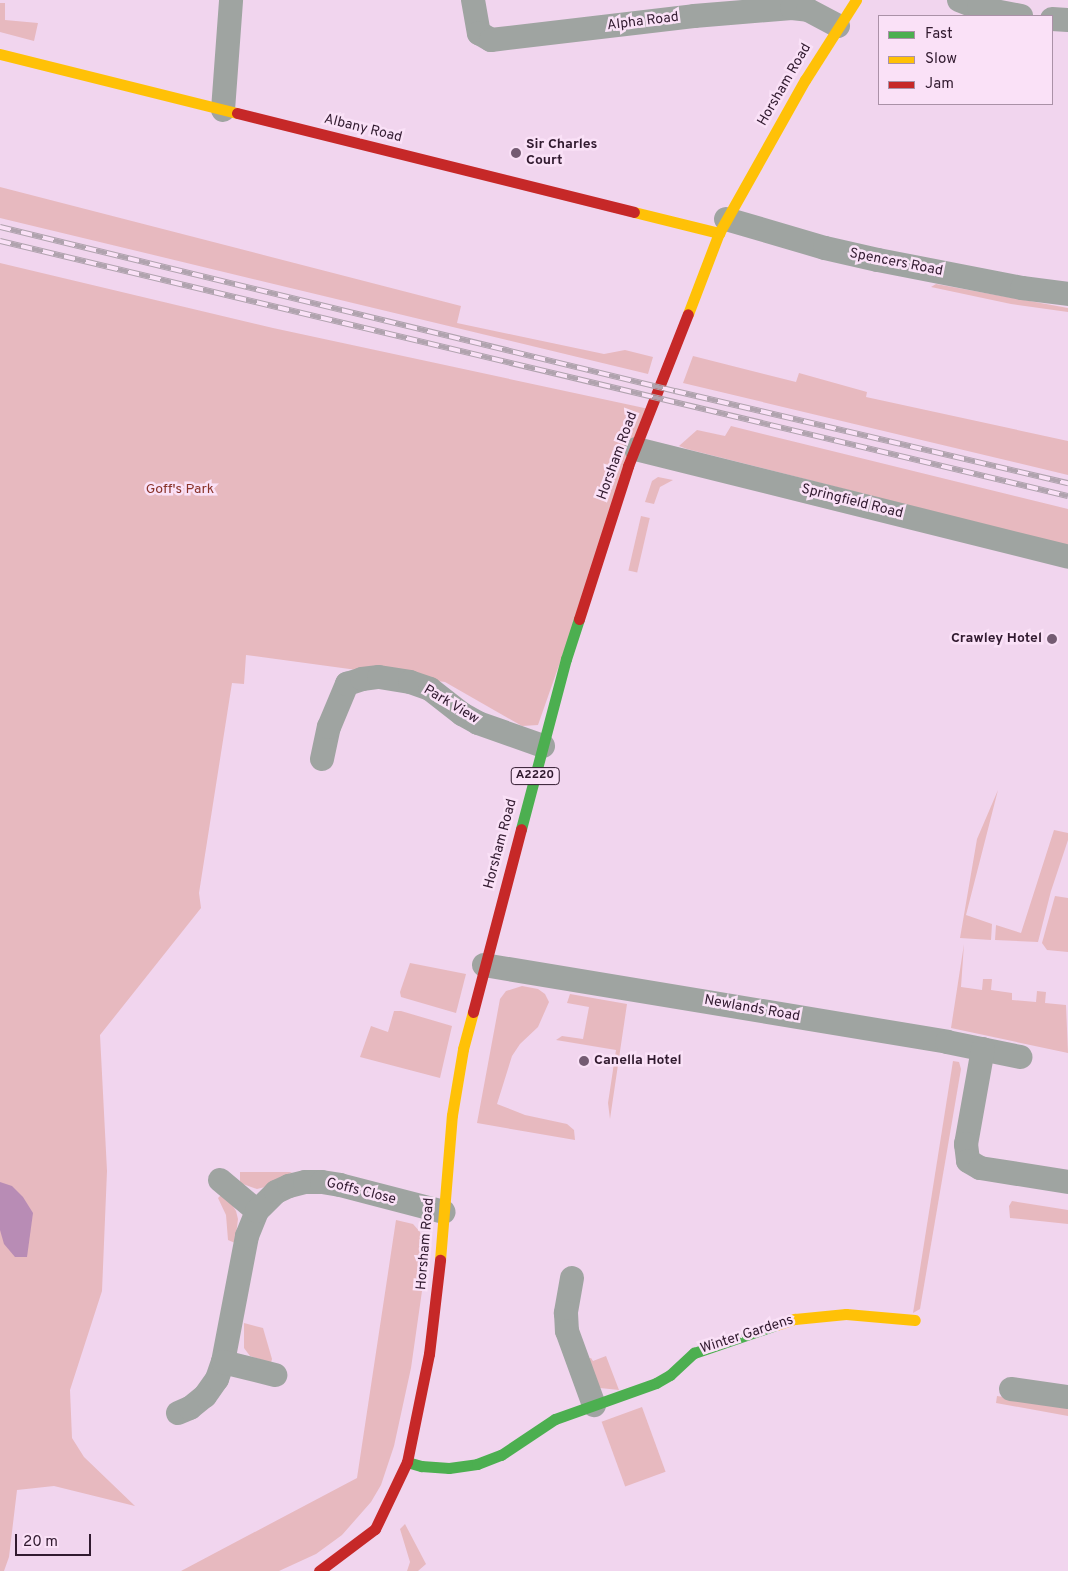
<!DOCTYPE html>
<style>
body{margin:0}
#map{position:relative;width:1068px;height:1571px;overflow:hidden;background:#f1d5ee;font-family:Overpass,sans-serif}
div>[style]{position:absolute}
.green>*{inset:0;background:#e7b9bf;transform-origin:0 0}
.water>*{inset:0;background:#b88cb5}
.street>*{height:24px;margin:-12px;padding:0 12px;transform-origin:12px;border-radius:12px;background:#9fa4a1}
.fast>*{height:11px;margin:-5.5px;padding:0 5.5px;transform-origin:5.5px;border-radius:5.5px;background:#4caf50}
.slow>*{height:11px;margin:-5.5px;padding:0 5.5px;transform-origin:5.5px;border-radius:5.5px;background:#ffc107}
.jam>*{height:11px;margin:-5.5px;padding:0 5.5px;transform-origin:5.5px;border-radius:5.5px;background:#c62828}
.rail>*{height:5.5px;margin-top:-2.75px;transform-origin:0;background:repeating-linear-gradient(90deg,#fae1f7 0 11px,#b0a3ae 0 22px);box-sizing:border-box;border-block:1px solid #b0a3ae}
.dots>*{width:14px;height:14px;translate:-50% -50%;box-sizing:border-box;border:2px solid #fae1f7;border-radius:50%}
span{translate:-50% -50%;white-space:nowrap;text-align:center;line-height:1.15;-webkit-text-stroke:5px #fae1f7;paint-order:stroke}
.shield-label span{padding:1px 4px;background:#fae1f7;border:1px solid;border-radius:4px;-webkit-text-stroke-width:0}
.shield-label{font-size:12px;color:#311a2f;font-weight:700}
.street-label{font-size:14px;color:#311a2f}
.poi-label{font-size:14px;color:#311a2f;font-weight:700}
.left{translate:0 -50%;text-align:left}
.right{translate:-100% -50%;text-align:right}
.park-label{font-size:14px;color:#893329}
.legend{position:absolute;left:878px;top:15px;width:175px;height:90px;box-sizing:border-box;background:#fae1f7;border:1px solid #aa91a7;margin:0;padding:6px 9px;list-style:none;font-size:15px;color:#311a2f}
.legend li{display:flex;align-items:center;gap:10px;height:25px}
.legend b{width:25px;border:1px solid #aa91a7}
.scale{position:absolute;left:15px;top:1534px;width:76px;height:22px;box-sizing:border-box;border:2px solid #311a2f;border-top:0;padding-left:6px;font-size:15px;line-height:18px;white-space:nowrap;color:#311a2f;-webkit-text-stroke:4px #fae1f7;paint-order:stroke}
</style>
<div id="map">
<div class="green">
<i style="clip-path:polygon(0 3px,5px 3px,5px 20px,38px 23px,34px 41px,0 32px)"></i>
<i style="clip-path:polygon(0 187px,461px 306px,457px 323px,604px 354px,625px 350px,653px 357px,648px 374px,0 218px)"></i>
<i style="clip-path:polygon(0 263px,273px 328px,649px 409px,538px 725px,522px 726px,445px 682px,246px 655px,244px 684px,232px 683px,199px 893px,201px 908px,100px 1035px,107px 1171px,102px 1291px,70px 1390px,72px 1438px,84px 1457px,135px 1506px,54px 1486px,17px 1490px,9px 1557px,4px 1571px,0 1571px)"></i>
<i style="clip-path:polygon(936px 284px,1068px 308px,1068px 312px,1011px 304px,931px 287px)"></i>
<i style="clip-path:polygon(693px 356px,796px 382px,799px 373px,867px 392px,866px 397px,1068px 441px,1068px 475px,683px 383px)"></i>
<i style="clip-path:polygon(731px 426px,1068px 509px,1068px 546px,687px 449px,679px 446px,697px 430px,725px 436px)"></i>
<i style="clip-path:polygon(658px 477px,673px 480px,660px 487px,654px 504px,645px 502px,652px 481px)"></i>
<i style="left:641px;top:516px;width:9px;height:56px;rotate:13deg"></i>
<i style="clip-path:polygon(998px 790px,966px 915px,992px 924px,991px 940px,960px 938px,977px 839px)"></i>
<i style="clip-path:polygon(1054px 830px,1068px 833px,1068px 840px,1051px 891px,1038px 942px,995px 940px,996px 925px,1021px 933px)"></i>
<i style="clip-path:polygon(1055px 896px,1068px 898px,1068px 952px,1047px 950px,1042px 943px)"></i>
<i style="clip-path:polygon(964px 944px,961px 987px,982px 990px,983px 979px,992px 979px,991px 990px,1012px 993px,1012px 1000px,1036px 1002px,1037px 991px,1046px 992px,1045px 1003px,1066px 1005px,1068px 1053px,951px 1028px)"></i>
<i style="clip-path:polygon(410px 963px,466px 974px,456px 1013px,401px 997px,400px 992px)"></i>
<i style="clip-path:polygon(522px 986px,538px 989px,545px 994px,549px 1002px,538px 1027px,520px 1044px,512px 1056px,497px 1104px,525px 1115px,567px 1124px,574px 1130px,575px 1140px,477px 1123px,500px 999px,506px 991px)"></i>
<i style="clip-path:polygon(570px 994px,627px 1004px,610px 1119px,608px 1103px,616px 1050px,556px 1040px,562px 1036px,583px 1039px,589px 1007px,567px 1003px)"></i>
<i style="clip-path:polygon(394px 1011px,401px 1011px,452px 1026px,440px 1078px,360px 1057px,371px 1026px,388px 1032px)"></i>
<i style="clip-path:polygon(953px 1061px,959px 1062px,961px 1069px,920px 1309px,913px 1313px)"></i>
<i style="clip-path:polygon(240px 1172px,292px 1172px,265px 1187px,257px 1189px,240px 1183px)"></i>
<i style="clip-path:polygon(221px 1195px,231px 1203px,236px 1211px,238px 1219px,235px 1243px,228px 1240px,226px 1215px,218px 1198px)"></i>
<i style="clip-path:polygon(1012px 1201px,1068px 1210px,1068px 1224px,1010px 1218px,1009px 1206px)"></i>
<i style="clip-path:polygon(396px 1220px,413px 1224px,420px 1232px,426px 1253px,423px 1284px,411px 1368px,394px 1446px,381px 1485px,371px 1502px,342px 1535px,316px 1554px,279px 1571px,181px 1571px,357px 1478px)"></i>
<i style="clip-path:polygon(244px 1323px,263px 1328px,272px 1359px,271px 1363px,250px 1356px,244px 1348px)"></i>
<i style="clip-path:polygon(606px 1356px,619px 1390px,600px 1388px,585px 1359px,591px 1358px,593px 1361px)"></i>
<i style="clip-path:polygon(997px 1396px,1068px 1407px,1068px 1416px,996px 1403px)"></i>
<i style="left:642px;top:1407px;width:69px;height:43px;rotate:70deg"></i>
<i style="clip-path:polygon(405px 1524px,426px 1564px,418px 1571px,407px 1571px,410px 1562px,400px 1529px)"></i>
</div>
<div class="water">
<i style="clip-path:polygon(0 1182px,12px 1186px,23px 1197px,33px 1213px,27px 1257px,15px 1257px,4px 1244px,0 1230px)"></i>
</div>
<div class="street">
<i style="left:473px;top:0;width:34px;rotate:80deg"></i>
<i style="left:479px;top:33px;width:14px;rotate:30deg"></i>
<i style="left:491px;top:40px;width:204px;rotate:-6.7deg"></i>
<i style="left:694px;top:16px;width:98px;rotate:-4.7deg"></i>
<i style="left:792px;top:8px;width:16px;rotate:7deg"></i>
<i style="left:808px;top:10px;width:34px;rotate:28deg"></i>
<i style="left:959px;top:0;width:22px;rotate:22deg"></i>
<i style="left:979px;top:8px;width:43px;rotate:10.8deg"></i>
<i style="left:1052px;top:19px;width:16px;rotate:4deg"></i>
<i style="left:223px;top:110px;width:110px;rotate:-85.8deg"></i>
<i style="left:726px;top:219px;width:103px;rotate:16.3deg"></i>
<i style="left:825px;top:248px;width:54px;rotate:12.8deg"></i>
<i style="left:878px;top:260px;width:147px;rotate:11deg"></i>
<i style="left:1022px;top:288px;width:46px;rotate:7.4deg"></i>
<i style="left:636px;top:449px;width:445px;rotate:14deg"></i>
<i style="left:322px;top:759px;width:33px;rotate:-78deg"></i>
<i style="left:329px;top:727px;width:47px;rotate:-67.3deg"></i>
<i style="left:347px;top:684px;width:16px;rotate:-18deg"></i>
<i style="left:362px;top:679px;width:17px;rotate:-7deg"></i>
<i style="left:379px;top:677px;width:31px;rotate:9deg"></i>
<i style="left:410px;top:682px;width:21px;rotate:19deg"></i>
<i style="left:430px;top:689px;width:41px;rotate:38deg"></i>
<i style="left:462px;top:714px;width:18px;rotate:29deg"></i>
<i style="left:478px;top:723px;width:69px;rotate:19.5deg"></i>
<i style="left:484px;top:965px;width:469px;rotate:9.4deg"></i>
<i style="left:947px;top:1042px;width:75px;rotate:11.6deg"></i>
<i style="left:983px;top:1049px;width:97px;rotate:100.1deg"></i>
<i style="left:966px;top:1144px;width:17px;rotate:83deg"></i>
<i style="left:968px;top:1161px;width:14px;rotate:30deg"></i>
<i style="left:980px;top:1168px;width:89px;rotate:9deg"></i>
<i style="left:220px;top:1180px;width:48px;rotate:40deg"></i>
<i style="left:572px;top:1278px;width:36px;rotate:100deg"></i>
<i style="left:566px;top:1313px;width:18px;rotate:87deg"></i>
<i style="left:567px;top:1331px;width:79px;rotate:70deg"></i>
<i style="left:223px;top:1362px;width:128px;rotate:-79.2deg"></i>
<i style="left:247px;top:1236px;width:27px;rotate:-68deg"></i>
<i style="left:257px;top:1211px;width:27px;rotate:-45deg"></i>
<i style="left:276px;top:1192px;width:14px;rotate:-25deg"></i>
<i style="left:289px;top:1186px;width:16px;rotate:-14deg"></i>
<i style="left:305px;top:1182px;width:17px"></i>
<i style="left:322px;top:1182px;width:18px;rotate:9deg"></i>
<i style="left:340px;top:1185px;width:107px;rotate:14.6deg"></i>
<i style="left:1011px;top:1389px;width:58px;rotate:8deg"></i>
<i style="left:178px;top:1413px;width:13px;rotate:-23deg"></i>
<i style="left:190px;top:1408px;width:19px;rotate:-39deg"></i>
<i style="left:205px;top:1396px;width:21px;rotate:-55deg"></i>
<i style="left:217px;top:1379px;width:18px;rotate:-71deg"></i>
<i style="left:223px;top:1362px;width:54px;rotate:14deg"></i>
</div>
<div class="fast">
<i style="left:521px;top:829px;width:176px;rotate:-75.2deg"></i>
<i style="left:566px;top:659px;width:42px;rotate:-72deg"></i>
<i style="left:407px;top:1462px;width:15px;rotate:16deg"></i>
<i style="left:421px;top:1466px;width:28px;rotate:4deg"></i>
<i style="left:449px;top:1468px;width:28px;rotate:-8deg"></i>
<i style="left:477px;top:1464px;width:26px;rotate:-21deg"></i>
<i style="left:501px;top:1455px;width:65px;rotate:-33.7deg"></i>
<i style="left:555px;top:1419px;width:107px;rotate:-19.6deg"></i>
<i style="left:656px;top:1383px;width:16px;rotate:-30deg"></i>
<i style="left:670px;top:1375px;width:33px;rotate:-43deg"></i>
<i style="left:694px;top:1353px;width:87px;rotate:-18.9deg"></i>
</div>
<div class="slow">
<i style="left:0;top:54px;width:244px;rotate:14deg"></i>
<i style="left:634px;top:212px;width:88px;rotate:13.9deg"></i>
<i style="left:688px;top:314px;width:87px;rotate:-69.1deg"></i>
<i style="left:719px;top:233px;width:176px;rotate:-60.7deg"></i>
<i style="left:805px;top:80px;width:95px;rotate:-57.5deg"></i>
<i style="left:440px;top:1260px;width:145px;rotate:-85.3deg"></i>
<i style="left:452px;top:1115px;width:67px;rotate:-80.5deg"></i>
<i style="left:463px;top:1049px;width:38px;rotate:-75deg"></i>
<i style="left:776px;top:1325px;width:20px;rotate:-18deg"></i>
<i style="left:795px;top:1319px;width:51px;rotate:-5.6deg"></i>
<i style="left:846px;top:1314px;width:69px;rotate:5deg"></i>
</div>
<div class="jam">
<i style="left:237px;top:113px;width:409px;rotate:14deg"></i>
<i style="left:579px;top:619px;width:161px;rotate:-72.2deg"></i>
<i style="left:628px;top:466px;width:163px;rotate:-68.5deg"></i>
<i style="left:473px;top:1012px;width:189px;rotate:-75.3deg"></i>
<i style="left:319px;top:1571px;width:70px;rotate:-36.9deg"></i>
<i style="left:375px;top:1529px;width:74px;rotate:-64.5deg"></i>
<i style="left:407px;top:1462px;width:110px;rotate:-78.5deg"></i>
<i style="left:429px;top:1354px;width:95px;rotate:-83.3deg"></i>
</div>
<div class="rail">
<i style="left:0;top:227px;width:695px;rotate:13.66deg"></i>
<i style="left:675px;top:391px;width:404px;rotate:13.2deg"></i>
<i style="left:0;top:241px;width:1098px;rotate:13.43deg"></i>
</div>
<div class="dots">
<i style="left:516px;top:153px;background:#745b72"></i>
<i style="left:1052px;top:639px;background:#745b72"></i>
<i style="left:584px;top:1061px;background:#745b72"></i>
</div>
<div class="shield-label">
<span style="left:535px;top:776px">A2220</span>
</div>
<div class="street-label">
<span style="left:643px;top:22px;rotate:-7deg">Alpha Road</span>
<span style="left:785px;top:85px;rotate:-60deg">Horsham Road</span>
<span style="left:363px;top:129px;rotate:14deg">Albany Road</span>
<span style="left:896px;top:263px;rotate:11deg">Spencers Road</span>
<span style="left:618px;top:456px;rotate:-70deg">Horsham Road</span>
<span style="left:852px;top:502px;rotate:14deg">Springfield Road</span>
<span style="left:451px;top:705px;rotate:31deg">Park View</span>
<span style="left:501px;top:844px;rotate:-75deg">Horsham Road</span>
<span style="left:752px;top:1009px;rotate:10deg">Newlands Road</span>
<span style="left:361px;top:1192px;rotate:14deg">Goffs Close</span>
<span style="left:426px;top:1244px;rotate:-85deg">Horsham Road</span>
<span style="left:747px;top:1335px;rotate:-18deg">Winter Gardens</span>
</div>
<div class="poi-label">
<span class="left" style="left:526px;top:153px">Sir Charles<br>Court</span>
<span class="right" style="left:1042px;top:639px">Crawley Hotel</span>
<span class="left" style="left:594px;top:1061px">Canella Hotel</span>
</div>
<div class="park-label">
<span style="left:180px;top:490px">Goff's Park</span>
</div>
<ul class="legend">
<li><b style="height:6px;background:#4caf50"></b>Fast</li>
<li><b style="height:6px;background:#ffc107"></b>Slow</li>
<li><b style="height:6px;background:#c62828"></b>Jam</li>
</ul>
<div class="scale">20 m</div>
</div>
